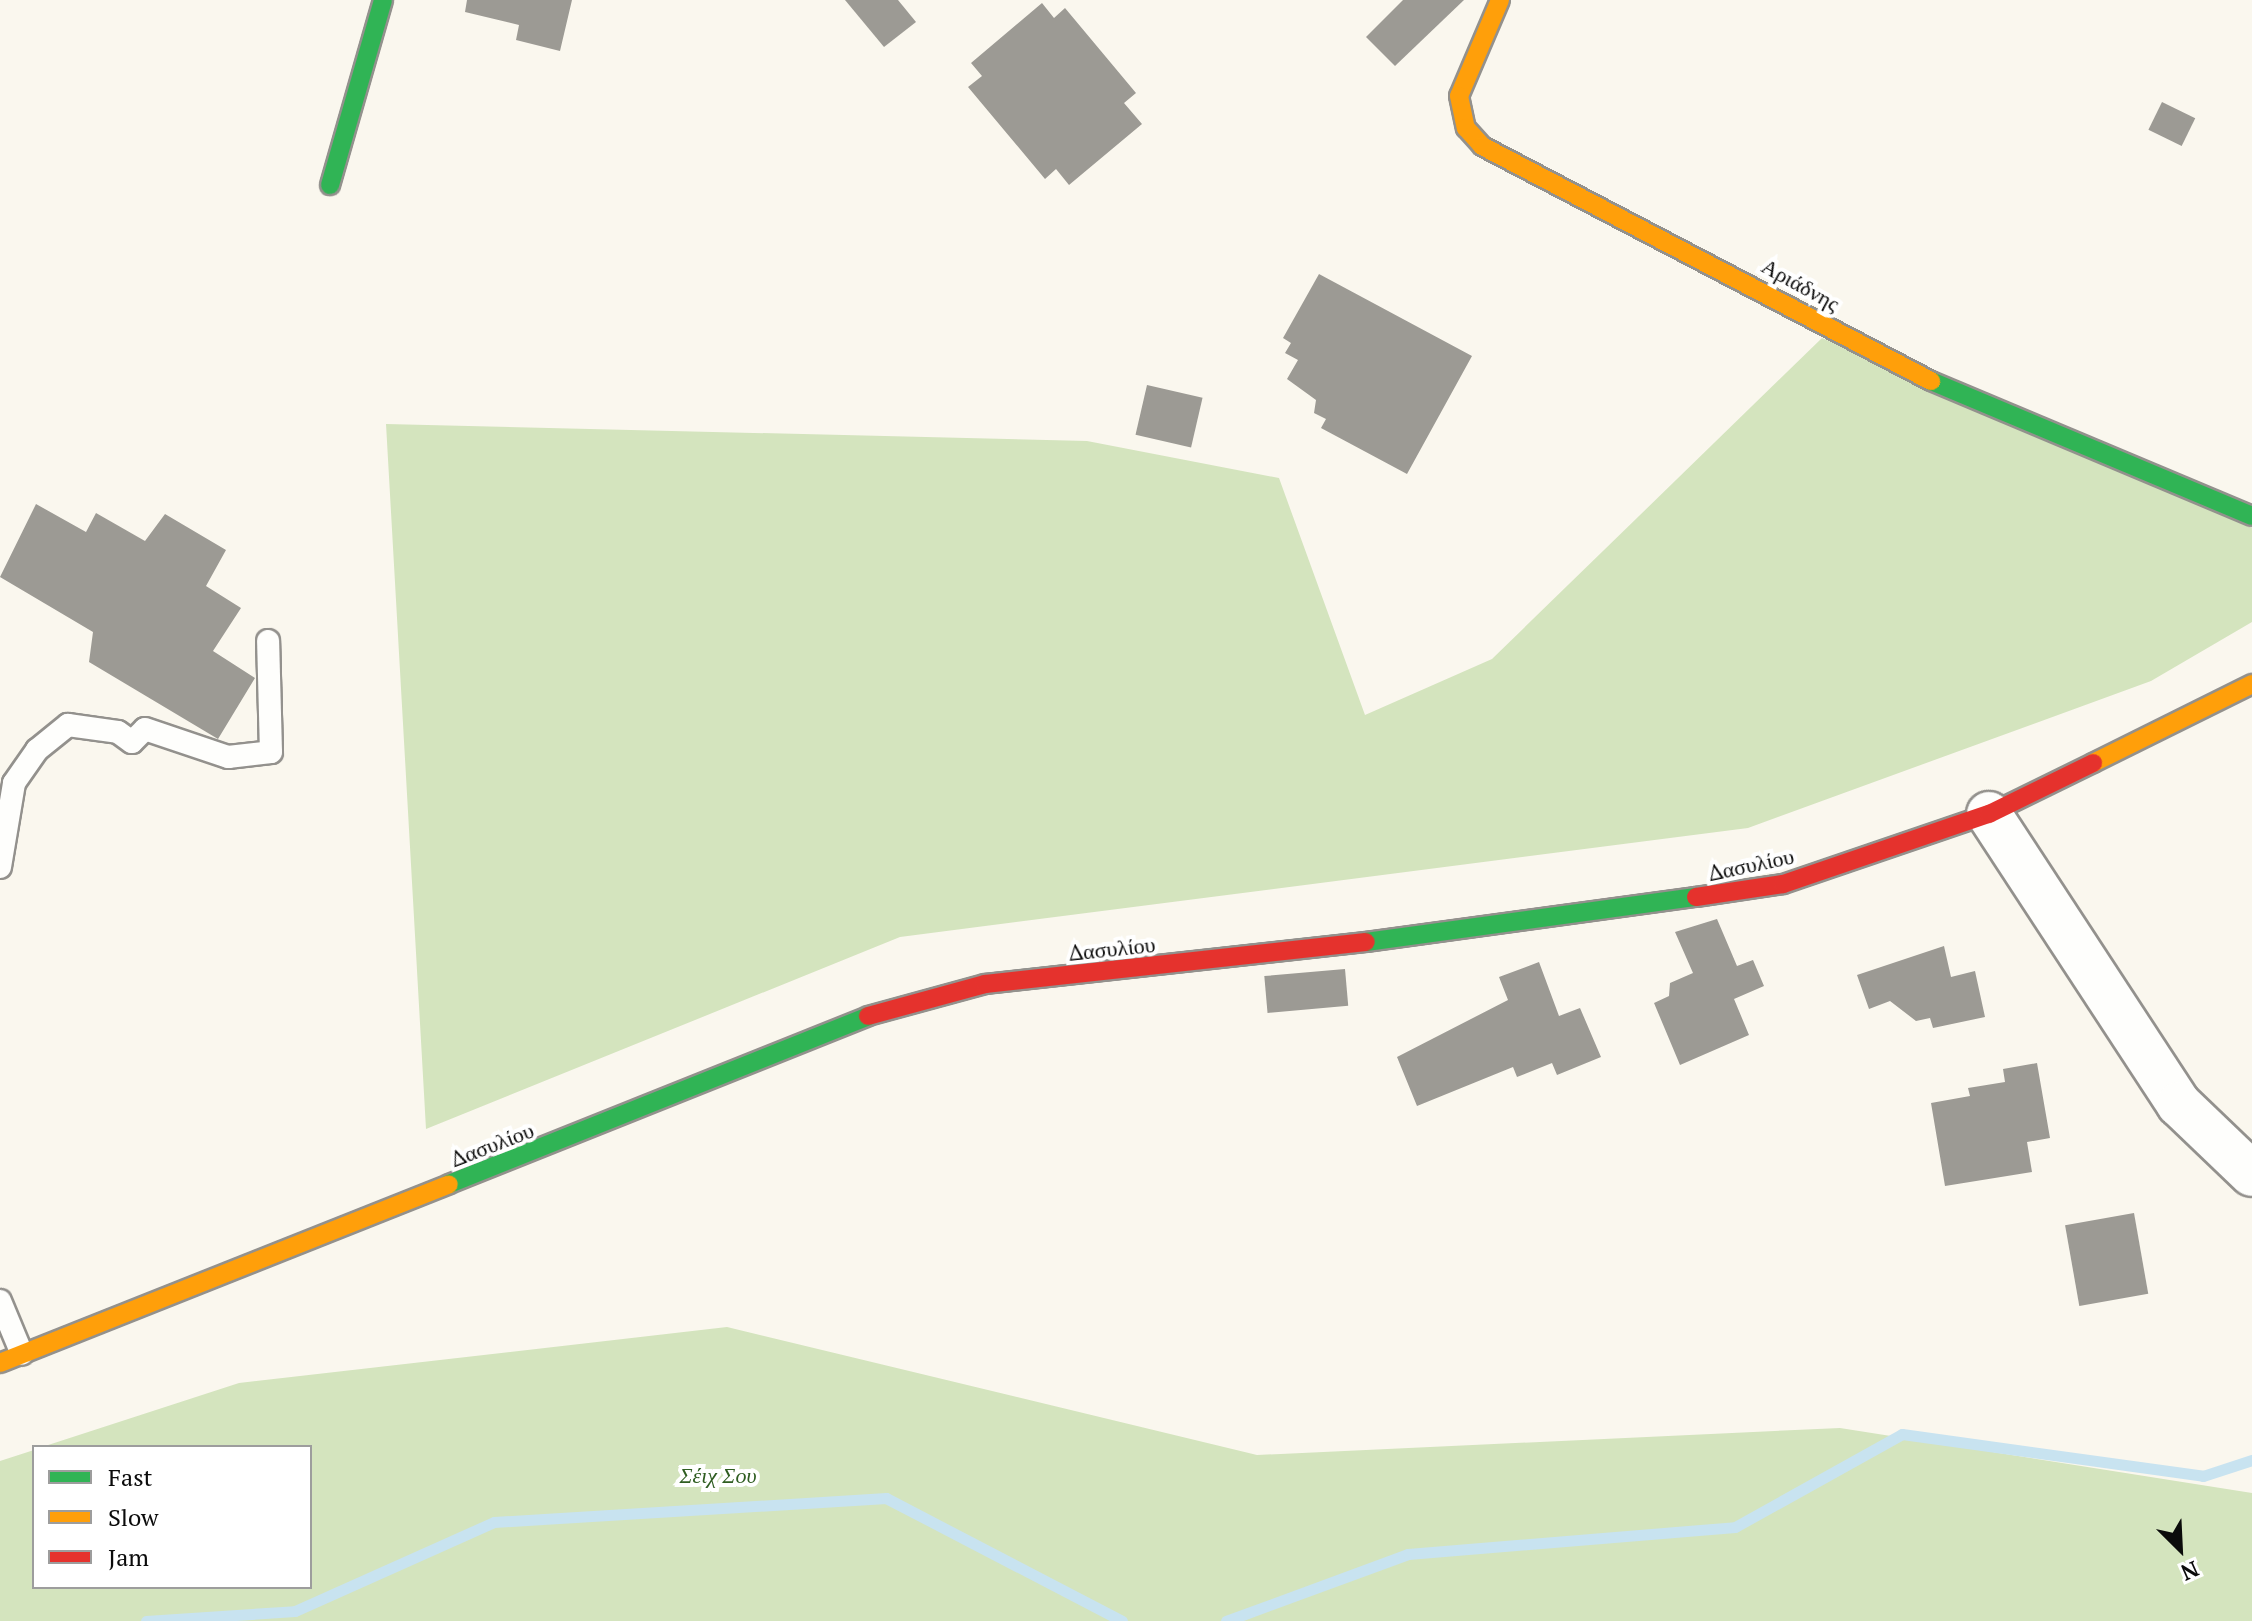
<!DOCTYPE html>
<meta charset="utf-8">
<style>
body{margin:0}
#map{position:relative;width:2252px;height:1621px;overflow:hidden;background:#faf7ee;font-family:"PT Serif",serif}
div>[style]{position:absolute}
.forest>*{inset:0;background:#d4e4be}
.stream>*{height:11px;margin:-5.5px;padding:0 5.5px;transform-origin:5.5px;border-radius:5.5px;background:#c8e3f0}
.building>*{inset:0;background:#9c9a94;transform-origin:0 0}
.roads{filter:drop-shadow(2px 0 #93918d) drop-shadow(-2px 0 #93918d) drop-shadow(0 2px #93918d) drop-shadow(0 -2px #93918d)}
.lane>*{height:22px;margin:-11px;padding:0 11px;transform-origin:11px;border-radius:11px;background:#fefefc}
.street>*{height:44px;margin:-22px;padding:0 22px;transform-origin:22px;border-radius:22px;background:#fefefc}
.fast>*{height:18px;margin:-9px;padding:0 9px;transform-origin:9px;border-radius:9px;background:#30b455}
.slow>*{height:18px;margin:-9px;padding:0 9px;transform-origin:9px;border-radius:9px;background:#ff9f0a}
.jam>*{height:18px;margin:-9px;padding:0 9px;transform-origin:9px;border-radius:9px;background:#e5322d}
span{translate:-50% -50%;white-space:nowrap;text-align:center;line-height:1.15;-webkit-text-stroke:8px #fff;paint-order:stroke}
.street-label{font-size:22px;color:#0b0b0b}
.park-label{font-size:22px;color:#2f5d21;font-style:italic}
.legend{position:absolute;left:32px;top:1445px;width:280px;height:144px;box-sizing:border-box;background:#fff;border:2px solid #9d9d9d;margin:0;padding:10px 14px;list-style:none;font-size:24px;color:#0b0b0b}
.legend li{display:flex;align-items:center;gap:16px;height:40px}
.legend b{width:40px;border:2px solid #9d9d9d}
.north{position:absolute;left:2140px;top:1509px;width:80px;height:80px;-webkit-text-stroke:6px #fff;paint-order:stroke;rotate:156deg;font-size:22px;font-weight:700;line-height:32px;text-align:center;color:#0b0b0b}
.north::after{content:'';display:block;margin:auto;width:28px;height:36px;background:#0b0b0b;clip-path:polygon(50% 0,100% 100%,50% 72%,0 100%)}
</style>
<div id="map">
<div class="forest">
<i style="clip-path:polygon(1822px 338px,2252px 528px,2252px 622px,2151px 681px,1748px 828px,900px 937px,426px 1129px,386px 424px,1087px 441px,1279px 478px,1365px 715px,1492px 659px)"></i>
<i style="clip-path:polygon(727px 1327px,1257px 1455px,1840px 1428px,2252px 1493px,2252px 1621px,0 1621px,0 1461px,34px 1450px,34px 1587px,310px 1587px,310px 1447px,42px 1447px,239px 1383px)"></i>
</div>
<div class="stream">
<i style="left:146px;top:1621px;width:149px;rotate:-3.8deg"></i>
<i style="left:295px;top:1611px;width:218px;rotate:-24.1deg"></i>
<i style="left:494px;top:1522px;width:393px;rotate:-3.5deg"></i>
<i style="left:886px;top:1498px;width:266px;rotate:27.5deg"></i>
<i style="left:1226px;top:1621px;width:194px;rotate:-20.2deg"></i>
<i style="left:1408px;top:1554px;width:328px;rotate:-4.7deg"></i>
<i style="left:1735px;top:1527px;width:191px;rotate:-29.1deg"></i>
<i style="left:1902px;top:1434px;width:304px;rotate:7.9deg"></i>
<i style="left:2203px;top:1476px;width:52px;rotate:-18.1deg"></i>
</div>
<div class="building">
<i style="clip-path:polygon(467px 0,572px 0,560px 51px,516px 40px,519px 25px,465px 12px)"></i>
<i style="clip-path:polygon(845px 0,898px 0,916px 22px,884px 47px)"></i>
<i style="clip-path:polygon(1403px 0,1464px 0,1395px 66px,1366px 37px)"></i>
<i style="clip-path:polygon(1042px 3px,1054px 18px,1065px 8px,1136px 93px,1124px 103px,1142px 124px,1069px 185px,1056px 169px,1045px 179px,968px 87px,982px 76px,971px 63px)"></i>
<i style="left:2162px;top:102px;width:37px;height:31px;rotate:26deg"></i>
<i style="clip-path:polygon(1319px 274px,1472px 356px,1407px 474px,1321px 428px,1326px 419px,1314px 413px,1316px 400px,1287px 379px,1298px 360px,1285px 353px,1291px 343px,1283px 338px)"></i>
<i style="left:1147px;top:385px;width:57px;height:51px;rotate:13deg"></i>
<i style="clip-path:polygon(36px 504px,86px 532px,96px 513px,145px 541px,165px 514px,226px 550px,206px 586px,241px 608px,213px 651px,255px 678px,218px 739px,89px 662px,93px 632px,0 577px)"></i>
<i style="clip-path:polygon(1717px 919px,1737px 966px,1753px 960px,1764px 986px,1734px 999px,1749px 1035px,1680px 1065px,1654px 1003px,1669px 996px,1670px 983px,1693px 973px,1675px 932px)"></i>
<i style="clip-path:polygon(1944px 946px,1951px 977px,1975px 971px,1985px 1017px,1933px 1028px,1930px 1018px,1916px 1021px,1890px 1001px,1869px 1009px,1857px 975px)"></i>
<i style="clip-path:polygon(1539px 962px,1559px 1016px,1580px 1008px,1601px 1057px,1557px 1075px,1552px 1063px,1517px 1077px,1513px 1067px,1417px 1106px,1397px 1057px,1508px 1000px,1499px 977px)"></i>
<i style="left:1345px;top:969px;width:37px;height:81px;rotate:85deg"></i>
<i style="clip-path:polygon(2037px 1063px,2050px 1138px,2027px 1142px,2032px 1172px,1945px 1186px,1931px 1103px,1970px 1096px,1968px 1088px,2005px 1082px,2003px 1069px)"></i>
<i style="left:2134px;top:1213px;width:82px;height:70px;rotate:80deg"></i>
</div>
<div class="roads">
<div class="lane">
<i style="left:0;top:867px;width:85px;rotate:-80.5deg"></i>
<i style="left:14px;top:783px;width:40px;rotate:-55.1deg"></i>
<i style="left:37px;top:750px;width:40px;rotate:-39deg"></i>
<i style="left:68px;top:725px;width:50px;rotate:8deg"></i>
<i style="left:118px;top:732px;width:17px;rotate:36deg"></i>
<i style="left:132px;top:742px;width:18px;rotate:-45deg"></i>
<i style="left:145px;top:729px;width:88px;rotate:18.6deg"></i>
<i style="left:228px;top:757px;width:43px;rotate:-6.6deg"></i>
<i style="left:271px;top:752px;width:111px;rotate:-91.5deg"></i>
<i style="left:0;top:1301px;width:57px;rotate:67.5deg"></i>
</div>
<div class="street">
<i style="left:1989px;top:814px;width:347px;rotate:56.8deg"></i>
<i style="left:2179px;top:1104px;width:101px;rotate:43.8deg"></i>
</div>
<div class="fast">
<i style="left:330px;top:185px;width:192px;rotate:-74deg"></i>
<i style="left:1931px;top:381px;width:348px;rotate:22.8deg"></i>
<i style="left:1366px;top:942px;width:333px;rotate:-7.8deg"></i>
<i style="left:449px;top:1184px;width:451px;rotate:-21.8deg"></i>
</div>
<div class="slow">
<i style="left:1500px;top:0;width:104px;rotate:113.1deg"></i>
<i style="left:1459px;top:96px;width:33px;rotate:78deg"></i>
<i style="left:1466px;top:128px;width:24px;rotate:48deg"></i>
<i style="left:1482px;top:146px;width:507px;rotate:27.63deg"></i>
<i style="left:2093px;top:763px;width:178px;rotate:-26.4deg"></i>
<i style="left:0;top:1363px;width:483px;rotate:-21.7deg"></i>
</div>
<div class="jam">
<i style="left:1696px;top:897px;width:88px;rotate:-8.5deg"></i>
<i style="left:1783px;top:884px;width:218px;rotate:-18.8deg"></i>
<i style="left:1989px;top:814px;width:116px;rotate:-26.1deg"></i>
<i style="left:868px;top:1016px;width:121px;rotate:-15.3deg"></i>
<i style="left:985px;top:984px;width:383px;rotate:-6.3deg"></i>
</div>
</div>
<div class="street-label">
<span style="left:1801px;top:284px;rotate:29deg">Αριάδνης</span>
<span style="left:1751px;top:864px;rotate:-12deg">Δασυλίου</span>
<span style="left:1112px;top:948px;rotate:-6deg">Δασυλίου</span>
<span style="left:492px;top:1144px;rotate:-21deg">Δασυλίου</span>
</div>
<div class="park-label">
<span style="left:718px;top:1475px">Σέιχ Σου</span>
</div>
<ul class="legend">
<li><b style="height:10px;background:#30b455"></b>Fast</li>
<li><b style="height:10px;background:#ff9f0a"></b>Slow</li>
<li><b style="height:10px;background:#e5322d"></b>Jam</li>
</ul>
<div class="north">N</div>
</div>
